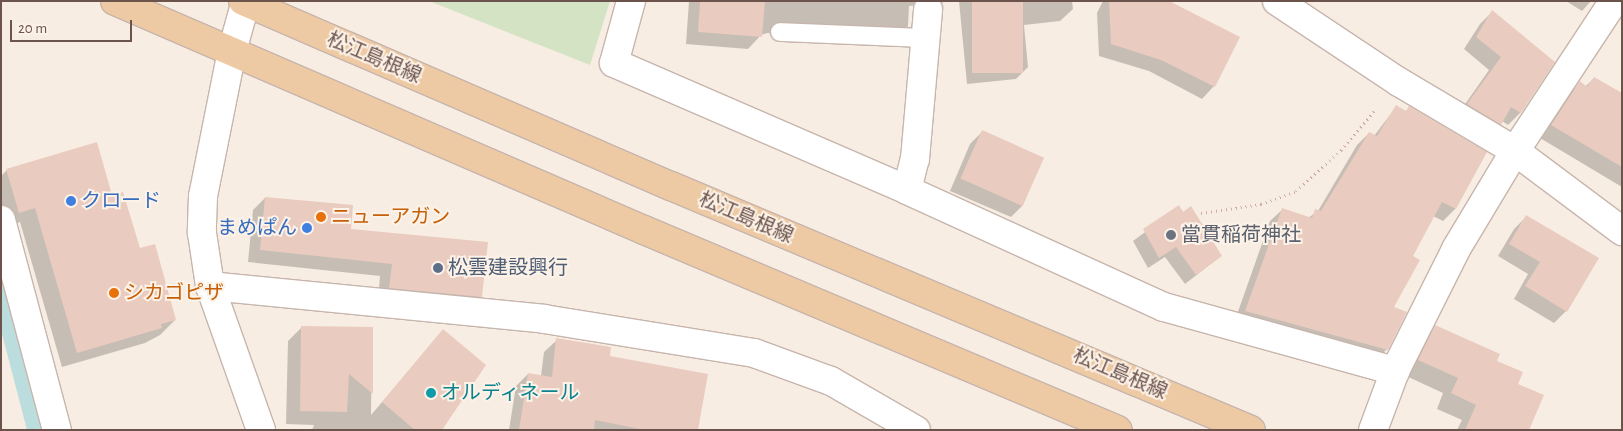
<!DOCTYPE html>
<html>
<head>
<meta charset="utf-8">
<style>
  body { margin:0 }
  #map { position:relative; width:1623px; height:431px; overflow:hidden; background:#f8ede3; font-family:"Alegreya Sans","Noto Sans JP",sans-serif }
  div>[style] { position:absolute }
  .green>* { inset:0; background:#d4e3c4 }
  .water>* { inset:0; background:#bbddde }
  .shadow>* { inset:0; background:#0003 }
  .building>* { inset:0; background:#eacbbf; transform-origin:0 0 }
  .path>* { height:3px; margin-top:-1.5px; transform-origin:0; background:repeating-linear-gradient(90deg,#ceaea2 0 1px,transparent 0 5px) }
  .roads { filter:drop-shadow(1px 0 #c7b5ac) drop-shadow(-1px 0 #c7b5ac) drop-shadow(0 1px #c7b5ac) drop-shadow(0 -1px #c7b5ac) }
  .lane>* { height:18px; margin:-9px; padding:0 9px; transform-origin:9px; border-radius:9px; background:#fff }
  .street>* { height:28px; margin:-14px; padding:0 14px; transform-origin:14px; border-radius:14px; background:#fff }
  .primary>* { height:28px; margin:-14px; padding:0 14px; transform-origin:14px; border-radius:14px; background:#eecaa4 }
  .dots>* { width:14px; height:14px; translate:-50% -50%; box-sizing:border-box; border:2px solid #fcf2e8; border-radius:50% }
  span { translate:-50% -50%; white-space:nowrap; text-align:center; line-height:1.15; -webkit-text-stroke:4px #fcf2e8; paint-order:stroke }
  .street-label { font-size:20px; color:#6c544d }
  .shop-label { font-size:20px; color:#366cbe }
  .left { translate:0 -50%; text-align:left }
  .right { translate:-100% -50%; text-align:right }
  .food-label { font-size:20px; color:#c56008 }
  .worship-label { font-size:20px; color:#5b616d }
  .service-label { font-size:20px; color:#4e5e75 }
  .culture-label { font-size:20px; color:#0d838f }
  .frame { position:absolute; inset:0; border:2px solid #6c544d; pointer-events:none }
  .scale { position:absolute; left:10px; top:20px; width:122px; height:22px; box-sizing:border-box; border:2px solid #6c544d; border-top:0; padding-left:6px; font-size:15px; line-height:18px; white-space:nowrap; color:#6c544d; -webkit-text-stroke:4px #fcf2e8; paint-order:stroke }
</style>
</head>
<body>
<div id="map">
  <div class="green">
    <div style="clip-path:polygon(429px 1px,610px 1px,590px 65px)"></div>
  </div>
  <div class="water">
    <div style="clip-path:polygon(1px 243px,52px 430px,27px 430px,1px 330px)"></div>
  </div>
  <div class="shadow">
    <div style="clip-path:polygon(689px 1px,955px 1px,909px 6px,908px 26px,896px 38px,767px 33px,761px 35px,748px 49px,686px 44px)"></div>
    <div style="clip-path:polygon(959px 1px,1072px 1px,1073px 9px,1060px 21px,1024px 25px,1028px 67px,1016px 79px,967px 84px)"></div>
    <div style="clip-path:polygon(1103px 1px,1171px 1px,1214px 86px,1202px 99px,1149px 71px,1099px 56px,1097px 13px)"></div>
    <div style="clip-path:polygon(1566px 1px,1591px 1px,1582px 11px)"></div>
    <div style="clip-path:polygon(1492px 12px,1554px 62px,1520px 113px,1508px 125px,1502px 121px,1488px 136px,1456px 117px,1489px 70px,1464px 49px,1480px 24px)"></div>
    <div style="clip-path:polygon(1594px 78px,1622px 95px,1622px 187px,1540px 138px,1568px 95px,1580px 83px,1585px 87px)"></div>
    <div style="clip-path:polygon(1396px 107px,1405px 112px,1409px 108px,1485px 153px,1455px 209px,1443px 221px,1433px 216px,1411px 257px,1392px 307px,1387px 349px,1375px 361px,1234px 323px,1270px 221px,1283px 209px,1308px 218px,1318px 211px,1357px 145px,1369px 133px,1374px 136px)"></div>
    <div style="clip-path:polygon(982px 132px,1042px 158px,1023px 205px,1011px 217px,950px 191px,970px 144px)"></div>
    <div style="clip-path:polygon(7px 170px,112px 196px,175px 320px,160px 335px,145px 343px,62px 367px,20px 222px,4px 227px,1px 217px,1px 176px)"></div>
    <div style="clip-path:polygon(265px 198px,350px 230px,481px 297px,469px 309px,378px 300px,380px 276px,248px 262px,253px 210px)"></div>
    <div style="clip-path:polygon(1179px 207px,1221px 256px,1185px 284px,1165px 257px,1148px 268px,1133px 241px)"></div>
    <div style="clip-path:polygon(1526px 217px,1566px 311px,1554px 323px,1514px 299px,1528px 274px,1498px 256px,1514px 229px)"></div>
    <div style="clip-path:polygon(302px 327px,372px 328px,371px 415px,443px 331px,440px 430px,312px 430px,314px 425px,286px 424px,288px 341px)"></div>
    <div style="clip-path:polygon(1436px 327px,1495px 361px,1516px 385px,1528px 430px,1457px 430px,1462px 420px,1437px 409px,1443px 393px,1404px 375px,1421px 342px)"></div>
    <div style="clip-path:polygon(557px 340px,697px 430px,509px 430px,516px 386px,528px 374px,541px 376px,544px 352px)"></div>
  </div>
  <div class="building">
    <div style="clip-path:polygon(700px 1px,765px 1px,762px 37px,698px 32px)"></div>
    <div style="left:972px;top:1px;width:51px;height:72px"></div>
    <div style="clip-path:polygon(1109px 1px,1169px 1px,1240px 37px,1215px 87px,1161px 60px,1111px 44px)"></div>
    <div style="clip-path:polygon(1492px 10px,1555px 62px,1521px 113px,1511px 107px,1501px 125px,1467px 104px,1501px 57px,1476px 37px)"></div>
    <div style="clip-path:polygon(1594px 77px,1622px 93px,1622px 167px,1551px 125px,1580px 81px,1587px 87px)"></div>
    <div style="clip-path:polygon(1396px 105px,1406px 111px,1409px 106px,1487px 152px,1456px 209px,1442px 202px,1413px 256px,1420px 260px,1394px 307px,1407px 312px,1388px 350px,1245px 311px,1282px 208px,1312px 218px,1315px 209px,1321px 211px,1369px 132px,1377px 136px)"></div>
    <div style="left:982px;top:130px;width:68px;height:53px;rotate:24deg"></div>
    <div style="clip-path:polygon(97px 142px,112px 195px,123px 192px,140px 248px,155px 244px,176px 320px,161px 324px,162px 328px,77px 353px,35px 208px,19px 213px,6px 169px)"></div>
    <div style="clip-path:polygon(265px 197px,353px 205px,351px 229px,488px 242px,482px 297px,389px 288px,392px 264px,260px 250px)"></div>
    <div style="clip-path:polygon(1179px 205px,1183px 212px,1191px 206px,1222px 256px,1196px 275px,1176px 247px,1159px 258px,1143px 229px)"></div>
    <div style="clip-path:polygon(1526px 215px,1599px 258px,1567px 312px,1525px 286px,1540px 262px,1509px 244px)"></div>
    <div style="clip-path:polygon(1435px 325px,1500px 354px,1497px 361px,1523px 372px,1518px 384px,1544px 395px,1529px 430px,1465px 430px,1476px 405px,1451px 393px,1458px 378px,1418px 360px)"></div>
    <div style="clip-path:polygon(301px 326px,373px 327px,373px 394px,349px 374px,347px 412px,300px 411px)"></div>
    <div style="clip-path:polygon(443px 329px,486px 365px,442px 430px,415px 430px,382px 402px)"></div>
    <div style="clip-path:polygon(556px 338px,611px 347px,610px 356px,708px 374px,698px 430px,645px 430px,595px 420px,594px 430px,519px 430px,528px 373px,552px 377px)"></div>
  </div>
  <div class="path">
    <div style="left:1201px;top:213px;width:61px;rotate:-8.5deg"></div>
    <div style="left:1261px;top:204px;width:37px;rotate:-20deg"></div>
    <div style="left:1296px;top:191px;width:61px;rotate:-42.3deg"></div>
    <div style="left:1341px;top:150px;width:54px;rotate:-49.5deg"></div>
  </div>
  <div class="roads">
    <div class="lane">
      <div style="left:780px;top:32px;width:146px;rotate:2.4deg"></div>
    </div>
    <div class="street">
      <div style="left:246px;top:1px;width:52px;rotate:105.6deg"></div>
      <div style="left:232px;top:51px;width:148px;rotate:101.3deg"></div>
      <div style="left:203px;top:196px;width:37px;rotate:92deg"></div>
      <div style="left:202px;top:233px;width:54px;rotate:81.4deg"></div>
      <div style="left:210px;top:286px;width:153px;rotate:70.5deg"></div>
      <div style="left:631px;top:1px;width:64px;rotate:105.3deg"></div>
      <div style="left:614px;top:63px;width:319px;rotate:23.4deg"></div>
      <div style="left:907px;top:190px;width:282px;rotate:24.5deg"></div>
      <div style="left:1164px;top:307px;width:240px;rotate:15.5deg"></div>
      <div style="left:1395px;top:371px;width:63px;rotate:110.4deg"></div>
      <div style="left:1277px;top:1px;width:146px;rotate:33.6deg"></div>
      <div style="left:1399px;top:82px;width:135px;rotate:30.7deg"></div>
      <div style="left:1515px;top:151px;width:134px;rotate:36.8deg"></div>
      <div style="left:907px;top:190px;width:32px;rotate:-76deg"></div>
      <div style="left:915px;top:159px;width:150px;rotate:-85deg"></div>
      <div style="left:1px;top:220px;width:217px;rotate:75.1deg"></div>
      <div style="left:210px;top:286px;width:336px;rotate:5.6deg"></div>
      <div style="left:544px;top:319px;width:213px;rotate:9.2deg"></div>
      <div style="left:754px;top:353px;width:82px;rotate:20deg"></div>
      <div style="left:831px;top:381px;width:98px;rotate:30deg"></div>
      <div style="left:1395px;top:371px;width:136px;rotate:-63.4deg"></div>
      <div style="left:1456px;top:249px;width:114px;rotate:-59deg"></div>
      <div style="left:1515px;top:151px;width:180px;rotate:-56.6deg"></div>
    </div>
    <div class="primary">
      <div style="left:115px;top:1px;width:576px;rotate:23.41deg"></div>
      <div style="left:644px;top:230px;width:514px;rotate:22.88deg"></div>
      <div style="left:243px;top:1px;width:466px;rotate:23.4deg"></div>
      <div style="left:671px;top:186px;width:629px;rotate:22.82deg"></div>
    </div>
  </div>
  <div class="dots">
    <div style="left:71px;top:201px;background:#3f7fe0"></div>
    <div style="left:321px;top:217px;background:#e8710a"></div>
    <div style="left:307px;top:228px;background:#3f7fe0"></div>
    <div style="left:1171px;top:235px;background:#6b7280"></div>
    <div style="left:438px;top:268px;background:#5c6f8a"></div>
    <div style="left:114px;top:293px;background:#e8710a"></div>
    <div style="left:431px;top:393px;background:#0f9aa8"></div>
  </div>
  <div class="street-label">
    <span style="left:374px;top:58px;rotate:23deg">松江島根線</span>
    <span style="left:746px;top:218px;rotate:23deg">松江島根線</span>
    <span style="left:1120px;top:374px;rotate:23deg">松江島根線</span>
  </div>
  <div class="shop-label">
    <span class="left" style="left:81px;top:201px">クロード</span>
    <span class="right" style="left:297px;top:228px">まめぱん</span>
  </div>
  <div class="food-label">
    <span class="left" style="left:331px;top:217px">ニューアガン</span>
    <span class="left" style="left:124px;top:293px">シカゴピザ</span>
  </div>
  <div class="worship-label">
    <span class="left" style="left:1181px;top:235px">當貫稲荷神社</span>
  </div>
  <div class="service-label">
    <span class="left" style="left:448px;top:268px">松雲建設興行</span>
  </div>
  <div class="culture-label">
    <span class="left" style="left:441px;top:393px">オルディネール</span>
  </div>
  <div class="frame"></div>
  <div class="scale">20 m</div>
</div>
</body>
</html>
